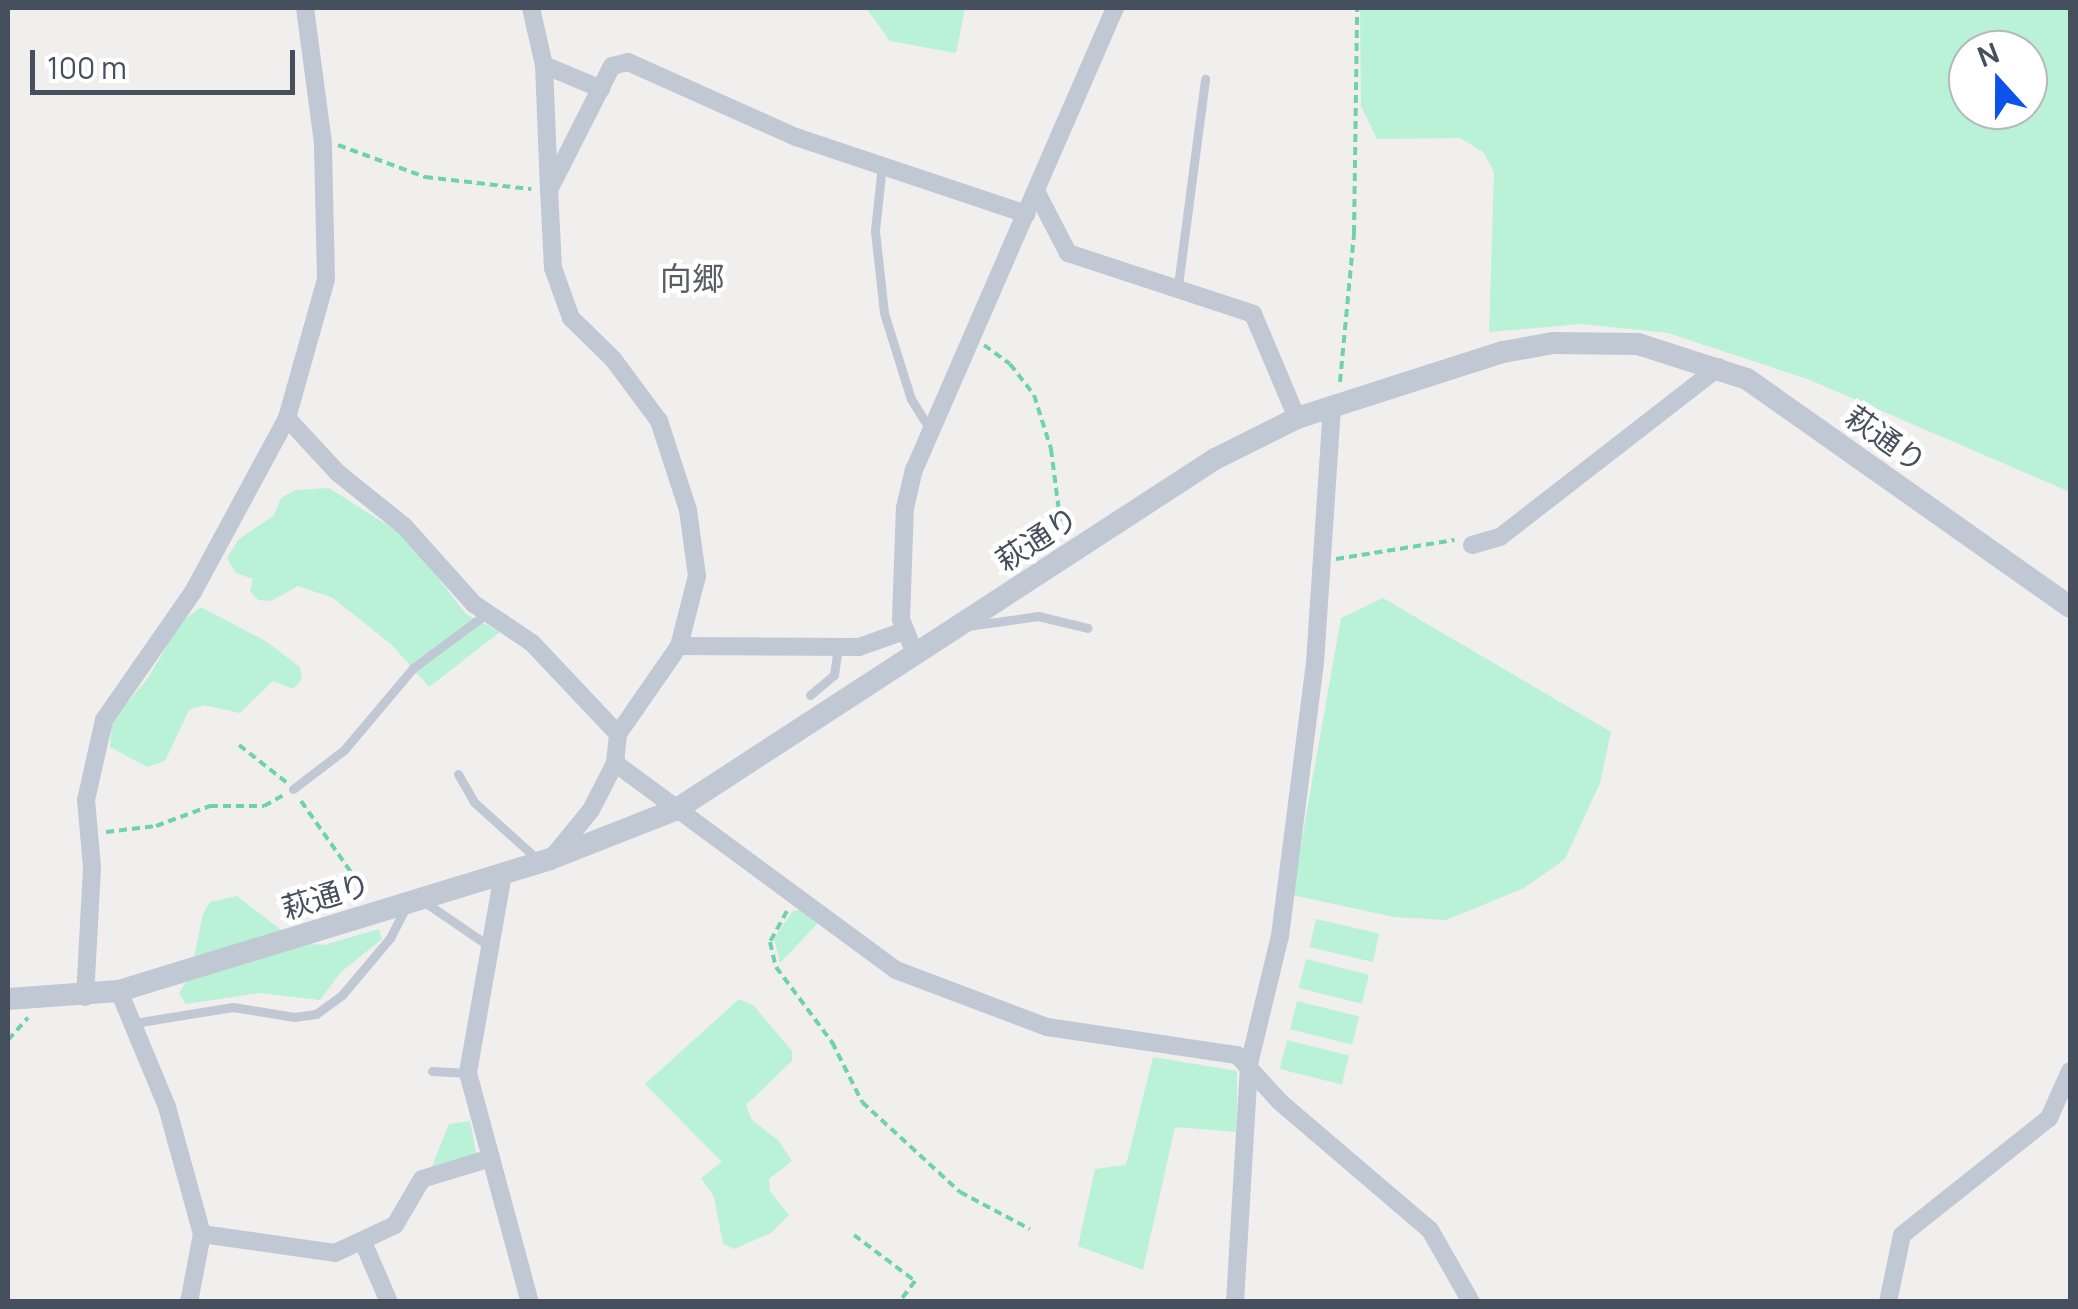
<!DOCTYPE html>
<html>
<head>
<meta charset="utf-8">
<style>
  body { margin:0 }
  #map { position:relative; width:2078px; height:1309px; overflow:hidden; background:#f1eeee; font-family:Manrope,"Noto Sans JP",sans-serif }
  div>[style] { position:absolute }
  .green>* { inset:0; background:#b9f2d6; transform-origin:0 0 }
  .path>* { height:4px; margin-top:-2px; transform-origin:0; background:repeating-linear-gradient(90deg,#6ed2ad 0 8px,transparent 0 13px) }
  .service>* { height:9px; margin:-4.5px; padding:0 4.5px; transform-origin:4.5px; border-radius:4.5px; background:#c0c8d4 }
  .minor>* { height:18px; margin:-9px; padding:0 9px; transform-origin:9px; border-radius:9px; background:#c0c8d4 }
  .tertiary>* { height:22px; margin:-11px; padding:0 11px; transform-origin:11px; border-radius:11px; background:#c0c8d4 }
  span { translate:-50% -50%; white-space:nowrap; text-align:center; line-height:1.15; -webkit-text-stroke:9px #fff; paint-order:stroke }
  .street-label { font-size:30px; color:#454f5d }
  .neighbourhood-label { font-size:32px; color:#5a5d64 }
  .frame { position:absolute; inset:0; border:10px solid #454f5d; pointer-events:none }
  .north { position:absolute; left:1948px; top:30px; width:100px; height:100px; box-sizing:border-box; background:#fff; border:2px solid #b5b9be; border-radius:50%; rotate:339deg; font-size:28px; font-weight:700; line-height:40px; text-align:center; color:#454f5d }
  .north::after { content:''; display:block; margin:auto; width:35px; height:45px; background:#0c53ed; clip-path:polygon(50% 0,100% 100%,50% 72%,0 100%) }
  .scale { position:absolute; left:30px; top:50px; width:265px; height:45px; box-sizing:border-box; border:5px solid #454f5d; border-top:0; padding-left:12px; font-size:30px; line-height:35px; white-space:nowrap; color:#454f5d; -webkit-text-stroke:8px #fff; paint-order:stroke }
</style>
</head>
<body>
<div id="map">
  <div class="green">
    <div style="clip-path:polygon(866px 8px,965px 8px,956px 53px,890px 41px)"></div>
    <div style="clip-path:polygon(evenodd,1360px 8px,2070px 8px,2070px 492px,1810px 380px,1668px 333px,1581px 324px,1489px 332px,1494px 172px,1483px 152px,1460px 138px,1377px 139px,1361px 106px,1360px 8px,2028px 50px,2028px 110px,1968px 110px,1968px 50px,2028px 50px)"></div>
    <div style="clip-path:polygon(329px 488px,406px 537px,466px 614px,500px 632px,429px 687px,392px 645px,333px 598px,298px 586px,271px 601px,258px 600px,250px 591px,253px 579px,236px 573px,227px 558px,238px 540px,274px 515px,281px 498px,295px 490px)"></div>
    <div style="clip-path:polygon(1383px 598px,1611px 732px,1600px 783px,1565px 859px,1524px 888px,1446px 920px,1394px 917px,1292px 895px,1341px 618px)"></div>
    <div style="clip-path:polygon(201px 607px,267px 642px,300px 667px,302px 679px,293px 689px,273px 681px,240px 713px,203px 705px,189px 710px,165px 761px,147px 767px,110px 747px,111px 722px,148px 678px,181px 622px)"></div>
    <div style="clip-path:polygon(237px 896px,298px 943px,324px 945px,379px 929px,382px 939px,341px 972px,320px 1000px,259px 993px,186px 1004px,179px 993px,190px 976px,203px 914px,210px 902px)"></div>
    <div style="clip-path:polygon(805px 909px,819px 922px,780px 963px,774px 938px,793px 911px)"></div>
    <div style="left:1316px;top:919px;width:65px;height:29px;rotate:13deg"></div>
    <div style="left:1306px;top:959px;width:65px;height:30px;rotate:14deg"></div>
    <div style="clip-path:polygon(739px 999px,753px 1005px,792px 1051px,792px 1061px,746px 1105px,752px 1120px,779px 1141px,792px 1161px,769px 1179px,770px 1191px,789px 1215px,771px 1233px,734px 1249px,723px 1244px,714px 1197px,701px 1178px,722px 1162px,645px 1084px)"></div>
    <div style="left:1297px;top:1001px;width:64px;height:29px;rotate:14deg"></div>
    <div style="left:1287px;top:1040px;width:64px;height:30px;rotate:14deg"></div>
    <div style="clip-path:polygon(1153px 1057px,1237px 1071px,1237px 1103px,1236px 1132px,1175px 1127px,1143px 1270px,1078px 1246px,1095px 1169px,1126px 1165px)"></div>
    <div style="clip-path:polygon(470px 1121px,477px 1157px,431px 1169px,449px 1124px)"></div>
  </div>
  <div class="path">
    <div style="left:338px;top:145px;width:93px;rotate:20.2deg"></div>
    <div style="left:425px;top:177px;width:107px;rotate:6.5deg"></div>
    <div style="left:984px;top:345px;width:32px;rotate:36deg"></div>
    <div style="left:1010px;top:364px;width:39px;rotate:52deg"></div>
    <div style="left:1034px;top:395px;width:57px;rotate:72.5deg"></div>
    <div style="left:1051px;top:449px;width:87px;rotate:82.7deg"></div>
    <div style="left:1340px;top:382px;width:150px;rotate:-84.6deg"></div>
    <div style="left:1354px;top:233px;width:225px;rotate:-89.2deg"></div>
    <div style="left:1336px;top:559px;width:120px;rotate:-9.1deg"></div>
    <div style="left:239px;top:745px;width:60px;rotate:38.2deg"></div>
    <div style="left:301px;top:801px;width:115px;rotate:54.9deg"></div>
    <div style="left:106px;top:832px;width:50px;rotate:-6.8deg"></div>
    <div style="left:156px;top:826px;width:58px;rotate:-20.3deg"></div>
    <div style="left:210px;top:806px;width:54px"></div>
    <div style="left:264px;top:806px;width:23px;rotate:-29deg"></div>
    <div style="left:787px;top:911px;width:35px;rotate:119deg"></div>
    <div style="left:770px;top:942px;width:26px;rotate:77deg"></div>
    <div style="left:776px;top:967px;width:94px;rotate:53.3deg"></div>
    <div style="left:832px;top:1042px;width:67px;rotate:63.4deg"></div>
    <div style="left:862px;top:1102px;width:133px;rotate:42.6deg"></div>
    <div style="left:960px;top:1192px;width:79px;rotate:27.9deg"></div>
    <div style="left:8px;top:1040px;width:30px;rotate:-48deg"></div>
    <div style="left:854px;top:1235px;width:76px;rotate:37deg"></div>
    <div style="left:915px;top:1281px;width:26px;rotate:127deg"></div>
  </div>
  <div class="service">
    <div style="left:882px;top:165px;width:66px;rotate:96.1deg"></div>
    <div style="left:875px;top:231px;width:82px;rotate:83.7deg"></div>
    <div style="left:884px;top:313px;width:90px;rotate:72.6deg"></div>
    <div style="left:911px;top:399px;width:36px;rotate:58deg"></div>
    <div style="left:1178px;top:285px;width:208px;rotate:-82.5deg"></div>
    <div style="left:968px;top:626px;width:71px;rotate:-8.1deg"></div>
    <div style="left:1038px;top:616px;width:51px;rotate:13.5deg"></div>
    <div style="left:810px;top:695px;width:31px;rotate:-40deg"></div>
    <div style="left:834px;top:675px;width:27px;rotate:-82deg"></div>
    <div style="left:458px;top:774px;width:32px;rotate:60deg"></div>
    <div style="left:474px;top:802px;width:85px;rotate:42.1deg"></div>
    <div style="left:293px;top:789px;width:64px;rotate:-37.4deg"></div>
    <div style="left:344px;top:750px;width:107px;rotate:-49.9deg"></div>
    <div style="left:413px;top:668px;width:91px;rotate:-36.5deg"></div>
    <div style="left:423px;top:901px;width:83px;rotate:34.3deg"></div>
    <div style="left:134px;top:1023px;width:100px;rotate:-9.2deg"></div>
    <div style="left:233px;top:1007px;width:62px;rotate:9.3deg"></div>
    <div style="left:294px;top:1017px;width:22px;rotate:-8deg"></div>
    <div style="left:316px;top:1014px;width:32px;rotate:-36deg"></div>
    <div style="left:342px;top:995px;width:75px;rotate:-49.9deg"></div>
    <div style="left:390px;top:938px;width:33px;rotate:-63deg"></div>
    <div style="left:432px;top:1071px;width:36px;rotate:3deg"></div>
  </div>
  <div class="minor">
    <div style="left:531px;top:8px;width:58px;rotate:77.2deg"></div>
    <div style="left:544px;top:65px;width:125px;rotate:87.7deg"></div>
    <div style="left:544px;top:65px;width:62px;rotate:22.8deg"></div>
    <div style="left:1037px;top:193px;width:68px;rotate:62.7deg"></div>
    <div style="left:1068px;top:253px;width:195px;rotate:18.2deg"></div>
    <div style="left:1253px;top:314px;width:113px;rotate:67.1deg"></div>
    <div style="left:287px;top:418px;width:75px;rotate:47.2deg"></div>
    <div style="left:338px;top:473px;width:85px;rotate:38.8deg"></div>
    <div style="left:404px;top:526px;width:105px;rotate:48.1deg"></div>
    <div style="left:474px;top:604px;width:70px;rotate:33.9deg"></div>
    <div style="left:532px;top:643px;width:125px;rotate:46.6deg"></div>
    <div style="left:1472px;top:545px;width:29px;rotate:-16deg"></div>
    <div style="left:1500px;top:537px;width:277px;rotate:-37.8deg"></div>
    <div style="left:679px;top:646px;width:180px;rotate:0.3deg"></div>
    <div style="left:859px;top:647px;width:48px;rotate:-19.6deg"></div>
    <div style="left:915px;top:654px;width:37px;rotate:-112deg"></div>
    <div style="left:901px;top:620px;width:112px;rotate:-88deg"></div>
    <div style="left:905px;top:508px;width:39px;rotate:-77deg"></div>
    <div style="left:914px;top:470px;width:504px;rotate:-66.49deg"></div>
    <div style="left:615px;top:763px;width:349px;rotate:36.4deg"></div>
    <div style="left:896px;top:970px;width:161px;rotate:20.7deg"></div>
    <div style="left:1047px;top:1027px;width:192px;rotate:8.4deg"></div>
    <div style="left:1237px;top:1055px;width:64px;rotate:47.5deg"></div>
    <div style="left:1280px;top:1102px;width:197px;rotate:40.5deg"></div>
    <div style="left:1430px;top:1230px;width:83px;rotate:60.3deg"></div>
    <div style="left:551px;top:859px;width:63px;rotate:-50.8deg"></div>
    <div style="left:591px;top:810px;width:53px;rotate:-62.9deg"></div>
    <div style="left:615px;top:763px;width:29px;rotate:-84deg"></div>
    <div style="left:618px;top:734px;width:107px;rotate:-55.3deg"></div>
    <div style="left:679px;top:646px;width:72px;rotate:-75.6deg"></div>
    <div style="left:697px;top:576px;width:67px;rotate:-97.8deg"></div>
    <div style="left:688px;top:510px;width:94px;rotate:-108deg"></div>
    <div style="left:659px;top:421px;width:77px;rotate:-126.6deg"></div>
    <div style="left:613px;top:359px;width:59px;rotate:-135.7deg"></div>
    <div style="left:571px;top:318px;width:53px;rotate:-109.8deg"></div>
    <div style="left:553px;top:268px;width:78px;rotate:-92.9deg"></div>
    <div style="left:549px;top:190px;width:139px;rotate:-63.1deg"></div>
    <div style="left:612px;top:66px;width:16px;rotate:-14deg"></div>
    <div style="left:628px;top:62px;width:184px;rotate:24.1deg"></div>
    <div style="left:796px;top:137px;width:243px;rotate:18.5deg"></div>
    <div style="left:503px;top:874px;width:202px;rotate:100deg"></div>
    <div style="left:468px;top:1073px;width:237px;rotate:74.9deg"></div>
    <div style="left:119px;top:991px;width:126px;rotate:67.5deg"></div>
    <div style="left:167px;top:1107px;width:132px;rotate:74.6deg"></div>
    <div style="left:202px;top:1234px;width:69px;rotate:100.8deg"></div>
    <div style="left:85px;top:997px;width:130px;rotate:-86.9deg"></div>
    <div style="left:92px;top:867px;width:67px;rotate:-95.1deg"></div>
    <div style="left:86px;top:800px;width:82px;rotate:-77.3deg"></div>
    <div style="left:104px;top:720px;width:156px;rotate:-55.2deg"></div>
    <div style="left:193px;top:592px;width:198px;rotate:-61.6deg"></div>
    <div style="left:287px;top:418px;width:144px;rotate:-74.3deg"></div>
    <div style="left:326px;top:279px;width:136px;rotate:-91.3deg"></div>
    <div style="left:323px;top:143px;width:136px;rotate:-97.6deg"></div>
    <div style="left:202px;top:1234px;width:134px;rotate:8.1deg"></div>
    <div style="left:335px;top:1253px;width:66px;rotate:-25deg"></div>
    <div style="left:395px;top:1225px;width:53px;rotate:-59.6deg"></div>
    <div style="left:422px;top:1179px;width:69px;rotate:-16.9deg"></div>
    <div style="left:363px;top:1242px;width:65px;rotate:66.6deg"></div>
    <div style="left:1235px;top:1302px;width:238px;rotate:-86.6deg"></div>
    <div style="left:1249px;top:1064px;width:132px;rotate:-76.4deg"></div>
    <div style="left:1280px;top:936px;width:275px;rotate:-82.7deg"></div>
    <div style="left:1315px;top:663px;width:258px;rotate:-86.2deg"></div>
    <div style="left:1888px;top:1302px;width:68px;rotate:-78.2deg"></div>
    <div style="left:1902px;top:1235px;width:188px;rotate:-38.5deg"></div>
    <div style="left:2049px;top:1118px;width:51px;rotate:-65.9deg"></div>
  </div>
  <div class="tertiary">
    <div style="left:8px;top:999px;width:111px;rotate:-4.1deg"></div>
    <div style="left:119px;top:991px;width:451px;rotate:-17deg"></div>
    <div style="left:550px;top:859px;width:136px;rotate:-21.5deg"></div>
    <div style="left:677px;top:809px;width:642px;rotate:-33.05deg"></div>
    <div style="left:1215px;top:459px;width:92px;rotate:-26.6deg"></div>
    <div style="left:1297px;top:418px;width:216px;rotate:-17.8deg"></div>
    <div style="left:1503px;top:352px;width:51px;rotate:-10.2deg"></div>
    <div style="left:1553px;top:343px;width:85px;rotate:0.7deg"></div>
    <div style="left:1638px;top:344px;width:114px;rotate:17.8deg"></div>
    <div style="left:1747px;top:379px;width:395px;rotate:35.2deg"></div>
  </div>
  <div class="street-label">
    <span style="left:1886px;top:439px;rotate:35deg">萩通り</span>
    <span style="left:1037px;top:539px;rotate:-33deg">萩通り</span>
    <span style="left:326px;top:896px;rotate:-17deg">萩通り</span>
  </div>
  <div class="neighbourhood-label">
    <span style="left:692px;top:278px">向郷</span>
  </div>
  <div class="frame"></div>
  <div class="north">N</div>
  <div class="scale">100 m</div>
</div>
</body>
</html>
